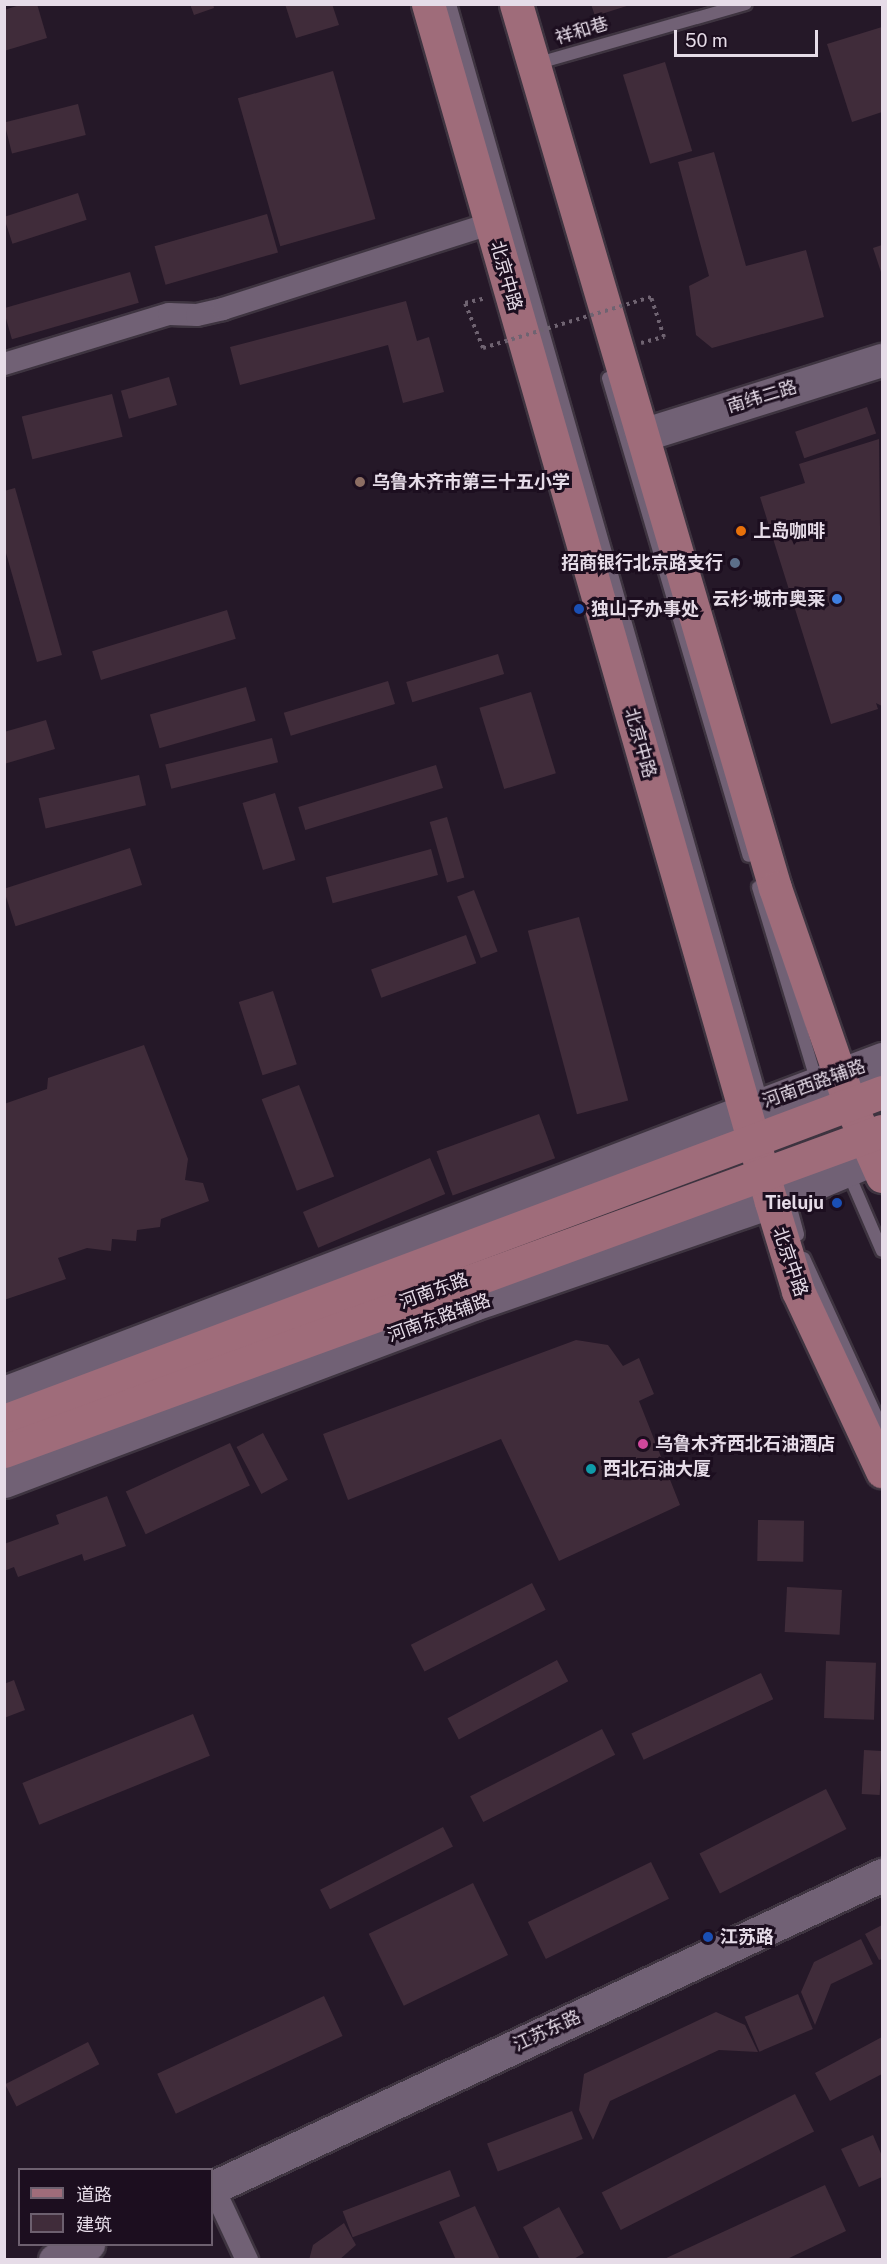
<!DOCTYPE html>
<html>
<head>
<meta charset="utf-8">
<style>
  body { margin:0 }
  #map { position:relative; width:887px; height:2264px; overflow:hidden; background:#251828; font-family:"Public Sans","Noto Sans SC",sans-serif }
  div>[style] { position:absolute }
  .building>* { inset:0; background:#402c3a; transform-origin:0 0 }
  .path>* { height:4px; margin-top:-2px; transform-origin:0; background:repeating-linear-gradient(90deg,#6f6371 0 3px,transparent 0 7.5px) }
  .roads { filter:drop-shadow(2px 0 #3e3440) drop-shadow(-2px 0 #3e3440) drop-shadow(0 2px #3e3440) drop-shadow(0 -2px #3e3440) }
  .lane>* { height:12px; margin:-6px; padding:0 6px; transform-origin:6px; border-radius:6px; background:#716175 }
  .street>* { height:22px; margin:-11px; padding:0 11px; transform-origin:11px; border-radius:11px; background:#716175 }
  .secondary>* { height:33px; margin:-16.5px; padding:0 16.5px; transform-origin:16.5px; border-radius:16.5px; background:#716175 }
  .primary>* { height:33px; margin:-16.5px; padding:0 16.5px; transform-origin:16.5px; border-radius:16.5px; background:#9f6c7a }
  .path-bridge>* { height:4px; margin-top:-2px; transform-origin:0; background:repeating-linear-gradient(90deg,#6f6371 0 3px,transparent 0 7.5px) }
  .dots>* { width:16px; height:16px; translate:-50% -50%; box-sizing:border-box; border:3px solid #1c0e1f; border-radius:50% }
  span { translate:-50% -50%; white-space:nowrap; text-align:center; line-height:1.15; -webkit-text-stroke:6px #1c0e1f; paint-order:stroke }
  .street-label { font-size:18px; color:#e6dce8 }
  .poi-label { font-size:18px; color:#e6dce8; font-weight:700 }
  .left { translate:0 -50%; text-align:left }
  .right { translate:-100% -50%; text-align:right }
  .frame { position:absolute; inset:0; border:6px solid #e6dce8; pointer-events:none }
  .legend { position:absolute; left:18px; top:2168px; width:195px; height:78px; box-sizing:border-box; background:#1c0e1f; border:2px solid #6d606f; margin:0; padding:8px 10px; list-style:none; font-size:18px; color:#e6dce8 }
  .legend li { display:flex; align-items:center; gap:12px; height:30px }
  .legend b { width:30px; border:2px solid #6d606f }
  .scale { position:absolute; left:674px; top:30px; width:144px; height:27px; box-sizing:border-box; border:3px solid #e6dce8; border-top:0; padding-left:8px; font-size:18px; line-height:21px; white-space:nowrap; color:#e6dce8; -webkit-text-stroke:4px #1c0e1f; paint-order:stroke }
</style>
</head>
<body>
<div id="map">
  <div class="building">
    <div style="clip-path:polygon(23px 4px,37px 4px,47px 38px,4px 51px,4px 10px)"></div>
    <div style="clip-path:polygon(190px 4px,213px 4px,214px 8px,194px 15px)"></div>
    <div style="clip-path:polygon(285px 4px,332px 4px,339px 25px,296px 38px)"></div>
    <div style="clip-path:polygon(591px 4px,630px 4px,630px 5px,595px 16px)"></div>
    <div style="clip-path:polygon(882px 27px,882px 112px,852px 122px,827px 44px)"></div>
    <div style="left:665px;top:62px;width:93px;height:44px;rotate:73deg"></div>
    <div style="left:333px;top:71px;width:154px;height:99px;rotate:74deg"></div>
    <div style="left:78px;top:104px;width:32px;height:76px;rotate:76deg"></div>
    <div style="clip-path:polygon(714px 152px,746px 266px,806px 250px,824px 317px,712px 348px,696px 335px,689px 286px,709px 276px,678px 162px)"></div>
    <div style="left:78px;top:193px;width:28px;height:78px;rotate:72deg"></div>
    <div style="left:267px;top:214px;width:40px;height:117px;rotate:74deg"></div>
    <div style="clip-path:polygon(882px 245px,882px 275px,873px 248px)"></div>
    <div style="left:130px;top:272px;width:32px;height:132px;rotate:74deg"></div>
    <div style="clip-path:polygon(406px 301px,417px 341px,429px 337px,444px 392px,403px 403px,388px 345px,240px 385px,230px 347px)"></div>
    <div style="left:169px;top:377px;width:29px;height:50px;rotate:74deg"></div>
    <div style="left:112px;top:394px;width:44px;height:93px;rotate:76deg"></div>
    <div style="left:867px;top:407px;width:28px;height:76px;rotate:71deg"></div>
    <div style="clip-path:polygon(879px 439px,882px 706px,876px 703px,878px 709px,831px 724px,760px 497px,805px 483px,799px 464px)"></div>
    <div style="clip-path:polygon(15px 488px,62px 655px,37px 662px,4px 546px,4px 491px)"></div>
    <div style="left:227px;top:610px;width:30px;height:141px;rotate:73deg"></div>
    <div style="left:498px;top:654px;width:21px;height:96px;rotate:73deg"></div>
    <div style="left:388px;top:681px;width:24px;height:109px;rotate:73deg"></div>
    <div style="left:246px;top:687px;width:35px;height:100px;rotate:74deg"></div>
    <div style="left:531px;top:692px;width:85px;height:54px;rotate:73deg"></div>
    <div style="clip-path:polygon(46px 720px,55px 749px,4px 764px,4px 732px)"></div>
    <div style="left:272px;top:738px;width:25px;height:110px;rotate:76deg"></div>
    <div style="left:436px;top:765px;width:24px;height:144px;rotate:73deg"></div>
    <div style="left:139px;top:775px;width:31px;height:103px;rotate:77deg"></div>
    <div style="left:275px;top:793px;width:70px;height:34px;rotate:73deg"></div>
    <div style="left:447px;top:817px;width:63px;height:18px;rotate:74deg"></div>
    <div style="left:130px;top:848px;width:39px;height:133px;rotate:72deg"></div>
    <div style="left:431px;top:849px;width:27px;height:109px;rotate:75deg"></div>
    <div style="left:474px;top:890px;width:66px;height:18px;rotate:69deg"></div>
    <div style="left:579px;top:917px;width:190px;height:53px;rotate:75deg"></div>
    <div style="left:466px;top:935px;width:30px;height:101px;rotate:70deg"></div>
    <div style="left:273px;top:991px;width:77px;height:36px;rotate:72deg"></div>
    <div style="clip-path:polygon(144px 1045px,188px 1159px,185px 1180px,203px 1183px,209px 1201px,161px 1219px,160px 1227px,137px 1230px,136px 1241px,112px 1239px,111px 1251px,87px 1248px,58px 1258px,66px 1279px,4px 1300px,4px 1104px,47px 1089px,48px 1078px)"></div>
    <div style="left:299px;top:1085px;width:98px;height:40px;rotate:69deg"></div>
    <div style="left:539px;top:1114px;width:47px;height:109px;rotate:70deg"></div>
    <div style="left:430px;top:1158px;width:39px;height:138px;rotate:67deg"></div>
    <div style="clip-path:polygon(576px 1340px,608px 1345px,623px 1366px,639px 1358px,654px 1394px,639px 1401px,680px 1505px,559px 1561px,501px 1439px,348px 1500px,323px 1434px)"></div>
    <div style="left:263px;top:1433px;width:53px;height:30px;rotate:62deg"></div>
    <div style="left:230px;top:1443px;width:47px;height:115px;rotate:65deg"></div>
    <div style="clip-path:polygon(107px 1496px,126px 1546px,84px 1561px,82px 1554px,18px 1577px,14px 1567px,4px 1571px,4px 1544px,59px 1524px,56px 1515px)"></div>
    <div style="left:758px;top:1520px;width:46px;height:41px;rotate:1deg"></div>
    <div style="left:532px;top:1583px;width:30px;height:136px;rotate:63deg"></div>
    <div style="left:787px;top:1587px;width:55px;height:45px;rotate:3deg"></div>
    <div style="left:557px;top:1660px;width:24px;height:124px;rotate:62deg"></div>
    <div style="left:826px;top:1661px;width:50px;height:57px;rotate:2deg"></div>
    <div style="left:761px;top:1673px;width:29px;height:143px;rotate:65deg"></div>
    <div style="clip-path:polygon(14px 1680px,25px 1710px,4px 1718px,4px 1684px)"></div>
    <div style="left:193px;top:1714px;width:45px;height:184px;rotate:68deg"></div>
    <div style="left:602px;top:1729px;width:29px;height:148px;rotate:63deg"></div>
    <div style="left:864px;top:1750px;width:18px;height:44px;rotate:3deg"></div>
    <div style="left:826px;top:1789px;width:45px;height:142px;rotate:63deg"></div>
    <div style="left:443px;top:1827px;width:22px;height:138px;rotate:63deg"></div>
    <div style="left:651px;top:1862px;width:41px;height:137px;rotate:64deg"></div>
    <div style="left:473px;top:1883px;width:80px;height:116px;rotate:64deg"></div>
    <div style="clip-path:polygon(882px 1925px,882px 1959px,879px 1960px,865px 1934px)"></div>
    <div style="clip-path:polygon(861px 1939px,873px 1964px,831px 1984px,815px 2025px,801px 1992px,814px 1962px)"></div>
    <div style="left:798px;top:1994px;width:38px;height:58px;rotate:67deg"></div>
    <div style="left:324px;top:1996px;width:44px;height:184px;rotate:65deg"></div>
    <div style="clip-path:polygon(716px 2012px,745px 2025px,758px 2052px,719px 2050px,610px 2101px,593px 2140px,579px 2110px,584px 2074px)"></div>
    <div style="clip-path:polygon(882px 2037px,882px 2074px,830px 2101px,815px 2073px)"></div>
    <div style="left:88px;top:2042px;width:25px;height:93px;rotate:63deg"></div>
    <div style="left:795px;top:2094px;width:42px;height:217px;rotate:63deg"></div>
    <div style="left:572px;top:2111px;width:30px;height:91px;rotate:69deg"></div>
    <div style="clip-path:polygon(873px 2135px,882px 2156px,882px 2177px,859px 2187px,841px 2149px)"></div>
    <div style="left:450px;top:2170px;width:28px;height:115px;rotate:69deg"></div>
    <div style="clip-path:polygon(825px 2185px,846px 2231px,785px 2260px,662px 2260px)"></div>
    <div style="clip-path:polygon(475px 2206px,500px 2260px,456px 2260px,439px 2222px)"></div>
    <div style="clip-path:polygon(559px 2207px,584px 2253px,572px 2260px,540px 2260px,523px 2227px)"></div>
    <div style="clip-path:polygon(344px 2223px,356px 2245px,339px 2260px,309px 2260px,313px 2245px)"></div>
  </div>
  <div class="path">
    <div style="left:641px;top:343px;width:24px;rotate:-15deg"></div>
    <div style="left:664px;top:337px;width:42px;rotate:-108deg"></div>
    <div style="left:483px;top:348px;width:48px;rotate:-111.8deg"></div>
    <div style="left:465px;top:303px;width:22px;rotate:-13deg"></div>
  </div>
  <div class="roads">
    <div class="lane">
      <div style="left:450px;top:4px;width:1141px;rotate:74.14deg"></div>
      <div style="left:535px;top:64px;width:219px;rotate:-15.9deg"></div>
      <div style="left:608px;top:378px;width:498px;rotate:73.6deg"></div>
      <div style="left:758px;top:887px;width:205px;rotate:73.2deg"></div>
      <div style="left:847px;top:1170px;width:88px;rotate:66.6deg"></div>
      <div style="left:788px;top:1197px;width:39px;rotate:75deg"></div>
      <div style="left:804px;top:1258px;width:187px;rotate:65.4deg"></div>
    </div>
    <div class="street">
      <div style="left:4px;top:364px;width:172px;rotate:-16.9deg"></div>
      <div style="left:169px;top:314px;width:28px;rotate:2deg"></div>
      <div style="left:197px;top:315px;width:27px;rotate:-13deg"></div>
      <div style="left:223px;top:309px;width:280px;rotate:-17.7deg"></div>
      <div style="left:213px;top:2187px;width:81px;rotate:65deg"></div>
    </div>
    <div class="secondary">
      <div style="left:642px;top:435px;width:251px;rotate:-17.4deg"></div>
      <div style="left:4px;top:1393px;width:939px;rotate:-20.83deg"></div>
      <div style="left:4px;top:1481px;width:502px;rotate:-20.64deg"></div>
      <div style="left:474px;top:1304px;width:314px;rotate:-19deg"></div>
      <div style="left:771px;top:1202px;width:121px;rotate:-22.9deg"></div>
      <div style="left:212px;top:2188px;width:740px;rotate:-25.04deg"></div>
      <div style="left:55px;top:2260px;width:37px;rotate:-26deg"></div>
    </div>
    <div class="primary">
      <div style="left:428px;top:4px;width:1246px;rotate:74.02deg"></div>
      <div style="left:771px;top:1202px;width:93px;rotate:73.1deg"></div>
      <div style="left:798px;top:1291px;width:199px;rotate:65deg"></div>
      <div style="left:516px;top:4px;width:921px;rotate:73.67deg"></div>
      <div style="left:775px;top:888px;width:229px;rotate:70.9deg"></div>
      <div style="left:850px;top:1104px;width:79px;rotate:66deg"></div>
      <div style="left:4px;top:1421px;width:938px;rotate:-20.54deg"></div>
      <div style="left:4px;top:1451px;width:934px;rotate:-20.03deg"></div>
    </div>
  </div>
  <div class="path-bridge">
    <div style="left:483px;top:348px;width:176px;rotate:-16.9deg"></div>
  </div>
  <div class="dots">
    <div style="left:360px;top:482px;background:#8d6e63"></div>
    <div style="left:741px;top:531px;background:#e8710a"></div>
    <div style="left:735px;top:563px;background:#5c6f8a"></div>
    <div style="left:837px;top:599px;background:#3f7fe0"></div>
    <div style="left:579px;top:609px;background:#1a4fb4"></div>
    <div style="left:837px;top:1203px;background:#1a4fb4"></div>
    <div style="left:643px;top:1444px;background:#d1479c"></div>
    <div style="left:591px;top:1469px;background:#0f9aa8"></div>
    <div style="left:708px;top:1937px;background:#1a4fb4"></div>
  </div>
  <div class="street-label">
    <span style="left:582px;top:31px;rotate:-17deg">祥和巷</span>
    <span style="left:506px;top:276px;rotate:74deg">北京中路</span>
    <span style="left:762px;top:397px;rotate:-17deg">南纬二路</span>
    <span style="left:640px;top:743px;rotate:74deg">北京中路</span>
    <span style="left:814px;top:1084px;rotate:-20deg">河南西路辅路</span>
    <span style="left:790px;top:1262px;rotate:71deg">北京中路</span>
    <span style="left:434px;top:1291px;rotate:-20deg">河南东路</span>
    <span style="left:439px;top:1318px;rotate:-20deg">河南东路辅路</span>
    <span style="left:547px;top:2031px;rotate:-25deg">江苏东路</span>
  </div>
  <div class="poi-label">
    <span class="left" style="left:372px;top:482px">乌鲁木齐市第三十五小学</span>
    <span class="left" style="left:753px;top:531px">上岛咖啡</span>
    <span class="right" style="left:723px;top:563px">招商银行北京路支行</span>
    <span class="right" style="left:825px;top:599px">云杉·城市奥莱</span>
    <span class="left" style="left:591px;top:609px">独山子办事处</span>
    <span class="right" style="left:824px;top:1203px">Tieluju</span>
    <span class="left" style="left:655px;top:1444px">乌鲁木齐西北石油酒店</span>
    <span class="left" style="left:603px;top:1469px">西北石油大厦</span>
    <span class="left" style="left:720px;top:1937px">江苏路</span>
  </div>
  <div class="frame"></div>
  <ul class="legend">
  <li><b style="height:8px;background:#9f6c7a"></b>道路</li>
  <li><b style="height:16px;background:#402c3a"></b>建筑</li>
  </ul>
  <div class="scale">50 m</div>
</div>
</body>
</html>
